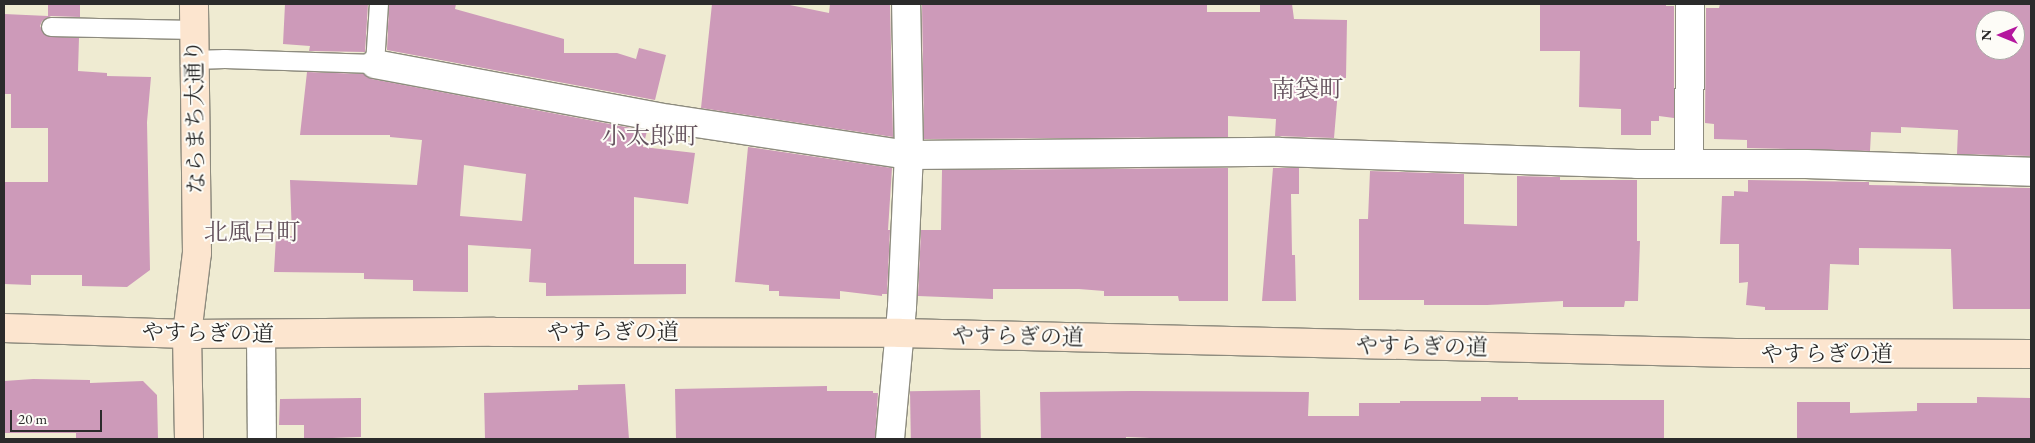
<!DOCTYPE html>
<html>
<head>
<meta charset="utf-8">
<style>
  body { margin:0 }
  #map { position:relative; width:2035px; height:443px; overflow:hidden; background:#efebd2; font-family:"EB Garamond","Noto Serif JP",serif }
  div>[style] { position:absolute }
  .building>* { inset:0; background:#cd9ab9; transform-origin:0 0 }
  .roads { filter:drop-shadow(1px 0 #8d8b7e) drop-shadow(-1px 0 #8d8b7e) drop-shadow(0 1px #8d8b7e) drop-shadow(0 -1px #8d8b7e) }
  .lane>* { height:18px; margin:-9px; padding:0 9px; transform-origin:9px; border-radius:9px; background:#fff }
  .street>* { height:28px; margin:-14px; padding:0 14px; transform-origin:14px; border-radius:14px; background:#fff }
  .secondary>* { height:28px; margin:-14px; padding:0 14px; transform-origin:14px; border-radius:14px; background:#fce5cf }
  span { translate:-50% -50%; white-space:nowrap; text-align:center; line-height:1.15; -webkit-text-stroke:4px #fdfcf7; paint-order:stroke }
  .street-label { font-size:22px; color:#2b2b2b }
  .neighbourhood-label { font-size:24px; color:#64525d }
  .frame { position:absolute; inset:0; border:5px solid #2b2b2b; pointer-events:none }
  .north { position:absolute; left:1975px; top:10px; width:50px; height:50px; box-sizing:border-box; background:#fdfcf7; border:1px solid #a9a8a5; border-radius:50%; rotate:270deg; font-size:14px; font-weight:700; line-height:20px; text-align:center; color:#2b2b2b }
  .north::after { content:''; display:block; margin:auto; width:18px; height:22px; background:#b5179e; clip-path:polygon(50% 0,100% 100%,50% 72%,0 100%) }
  .scale { position:absolute; left:10px; top:410px; width:92px; height:22px; box-sizing:border-box; border:2px solid #2b2b2b; border-top:0; padding-left:6px; font-size:15px; line-height:18px; white-space:nowrap; color:#2b2b2b; -webkit-text-stroke:4px #fdfcf7; paint-order:stroke }
</style>
</head>
<body>
<div id="map">
  <div class="building">
    <div style="clip-path:polygon(48px 4px,80px 4px,80px 17px,51px 16px,42px 21px,40px 26px,46px 36px,79px 38px,78px 71px,107px 73px,107px 76px,151px 77px,147px 122px,150px 270px,127px 287px,82px 286px,82px 275px,31px 275px,31px 285px,4px 284px,4px 182px,48px 182px,48px 128px,11px 128px,11px 94px,4px 94px,4px 14px,48px 16px)"></div>
    <div style="clip-path:polygon(285px 4px,368px 4px,365px 52px,309px 51px,310px 46px,283px 44px)"></div>
    <div style="clip-path:polygon(389px 4px,456px 4px,455px 9px,564px 39px,564px 53px,617px 53px,636px 59px,639px 48px,666px 55px,655px 100px,387px 50px)"></div>
    <div style="clip-path:polygon(712px 4px,785px 4px,829px 13px,830px 4px,890px 4px,893px 137px,701px 108px)"></div>
    <div style="clip-path:polygon(922px 4px,1207px 4px,1207px 12px,1260px 12px,1260px 4px,1292px 4px,1294px 19px,1347px 20px,1346px 78px,1339px 78px,1334px 138px,1275px 136px,1276px 119px,1228px 116px,1228px 137px,924px 139px)"></div>
    <div style="clip-path:polygon(1540px 4px,1666px 4px,1666px 6px,1674px 6px,1674px 118px,1659px 116px,1659px 121px,1651px 121px,1651px 135px,1621px 135px,1621px 109px,1579px 107px,1580px 51px,1540px 51px)"></div>
    <div style="clip-path:polygon(evenodd,1720px 4px,2031px 4px,2031px 156px,1957px 154px,1958px 130px,1901px 127px,1901px 133px,1871px 132px,1870px 151px,1747px 148px,1747px 140px,1714px 139px,1714px 124px,1705px 123px,1706px 8px,1719px 8px,1720px 4px,1985px 20px,2015px 20px,2015px 50px,1985px 50px,1985px 20px)"></div>
    <div style="clip-path:polygon(evenodd,307px 72px,364px 74px,372px 79px,647px 131px,643px 147px,695px 153px,688px 204px,634px 197px,634px 264px,686px 264px,686px 294px,546px 296px,546px 283px,529px 282px,531px 249px,468px 245px,468px 292px,413px 291px,413px 280px,364px 279px,364px 273px,274px 272px,276px 236px,292px 236px,290px 180px,417px 185px,422px 140px,390px 137px,390px 135px,300px 135px,307px 72px,464px 165px,526px 174px,522px 221px,460px 216px,464px 165px)"></div>
    <div style="clip-path:polygon(748px 147px,892px 168px,888px 230px,890px 230px,887px 294px,882px 294px,882px 296px,840px 291px,840px 299px,779px 296px,779px 291px,769px 291px,769px 285px,735px 282px)"></div>
    <div style="clip-path:polygon(1228px 168px,1228px 301px,1179px 301px,1178px 296px,1104px 296px,1104px 291px,1079px 289px,993px 289px,993px 299px,918px 296px,921px 230px,941px 230px,942px 170px)"></div>
    <div style="clip-path:polygon(1273px 168px,1299px 168px,1299px 194px,1291px 194px,1292px 255px,1295px 255px,1296px 301px,1262px 301px)"></div>
    <div style="clip-path:polygon(1370px 171px,1464px 174px,1464px 224px,1517px 226px,1517px 176px,1560px 177px,1560px 180px,1637px 180px,1637px 241px,1640px 241px,1638px 301px,1625px 301px,1624px 307px,1563px 307px,1563px 301px,1487px 305px,1424px 305px,1424px 300px,1359px 300px,1359px 219px,1368px 219px)"></div>
    <div style="clip-path:polygon(1748px 180px,1869px 182px,1869px 185px,2031px 188px,2031px 309px,1953px 309px,1951px 249px,1859px 248px,1859px 265px,1830px 264px,1828px 310px,1765px 310px,1765px 307px,1746px 305px,1748px 282px,1739px 283px,1739px 244px,1720px 244px,1722px 196px,1734px 196px,1734px 191px,1748px 192px)"></div>
    <div style="clip-path:polygon(33px 379px,90px 380px,90px 383px,143px 381px,157px 395px,158px 439px,76px 439px,76px 433px,4px 433px,4px 381px)"></div>
    <div style="clip-path:polygon(625px 384px,629px 439px,485px 439px,484px 393px,578px 390px,578px 385px)"></div>
    <div style="clip-path:polygon(827px 386px,827px 391px,873px 391px,873px 393px,878px 393px,875px 439px,676px 439px,675px 389px)"></div>
    <div style="left:980px;top:390px;width:49px;height:70px;rotate:89deg"></div>
    <div style="clip-path:polygon(1133px 391px,1309px 392px,1308px 416px,1359px 416px,1359px 403px,1400px 403px,1400px 401px,1481px 401px,1481px 397px,1518px 397px,1518px 400px,1664px 400px,1664px 439px,1174px 439px,1126px 437px,1126px 439px,1041px 439px,1040px 392px)"></div>
    <div style="clip-path:polygon(1977px 397px,2031px 398px,2031px 439px,1797px 439px,1797px 402px,1850px 402px,1850px 413px,1917px 411px,1917px 403px,1977px 403px)"></div>
    <div style="clip-path:polygon(361px 398px,361px 437px,304px 439px,304px 425px,279px 425px,280px 399px)"></div>
  </div>
  <div class="roads">
    <div class="lane">
      <div style="left:51px;top:27px;width:143px;rotate:1.2deg"></div>
      <div style="left:194px;top:60px;width:31px;rotate:-2deg"></div>
      <div style="left:225px;top:59px;width:150px;rotate:1.9deg"></div>
      <div style="left:375px;top:64px;width:60px;rotate:-86.2deg"></div>
    </div>
    <div class="street">
      <div style="left:375px;top:64px;width:300px;rotate:10.6deg"></div>
      <div style="left:670px;top:119px;width:242px;rotate:8.6deg"></div>
      <div style="left:909px;top:155px;width:370px;rotate:-0.5deg"></div>
      <div style="left:1279px;top:152px;width:358px;rotate:1.9deg"></div>
      <div style="left:1637px;top:164px;width:169px"></div>
      <div style="left:1806px;top:164px;width:225px;rotate:2deg"></div>
      <div style="left:1689px;top:164px;width:160px;rotate:-89.6deg"></div>
      <div style="left:261px;top:334px;width:105px;rotate:89.5deg"></div>
      <div style="left:890px;top:439px;width:133px;rotate:-84.8deg"></div>
      <div style="left:902px;top:307px;width:152px;rotate:-87.4deg"></div>
      <div style="left:909px;top:155px;width:151px;rotate:-91.1deg"></div>
    </div>
    <div class="secondary">
      <div style="left:4px;top:328px;width:183px;rotate:1.9deg"></div>
      <div style="left:187px;top:334px;width:307px;rotate:-0.4deg"></div>
      <div style="left:494px;top:332px;width:406px;rotate:0.1deg"></div>
      <div style="left:900px;top:333px;width:836px;rotate:1.37deg"></div>
      <div style="left:1736px;top:353px;width:295px;rotate:0.2deg"></div>
      <div style="left:189px;top:439px;width:105px;rotate:-91.1deg"></div>
      <div style="left:187px;top:334px;width:82px;rotate:-83deg"></div>
      <div style="left:197px;top:253px;width:249px;rotate:-90.7deg"></div>
    </div>
  </div>
  <div class="street-label">
    <span style="left:195px;top:117px;rotate:-91deg">ならまち大通り</span>
    <span style="left:613px;top:332px">やすらぎの道</span>
    <span style="left:208px;top:333px;rotate:1deg">やすらぎの道</span>
    <span style="left:1018px;top:336px;rotate:1deg">やすらぎの道</span>
    <span style="left:1422px;top:346px;rotate:1deg">やすらぎの道</span>
    <span style="left:1827px;top:354px">やすらぎの道</span>
  </div>
  <div class="neighbourhood-label">
    <span style="left:1307px;top:89px">南袋町</span>
    <span style="left:650px;top:136px">小太郎町</span>
    <span style="left:252px;top:232px">北風呂町</span>
  </div>
  <div class="frame"></div>
  <div class="north">N</div>
  <div class="scale">20 m</div>
</div>
</body>
</html>
